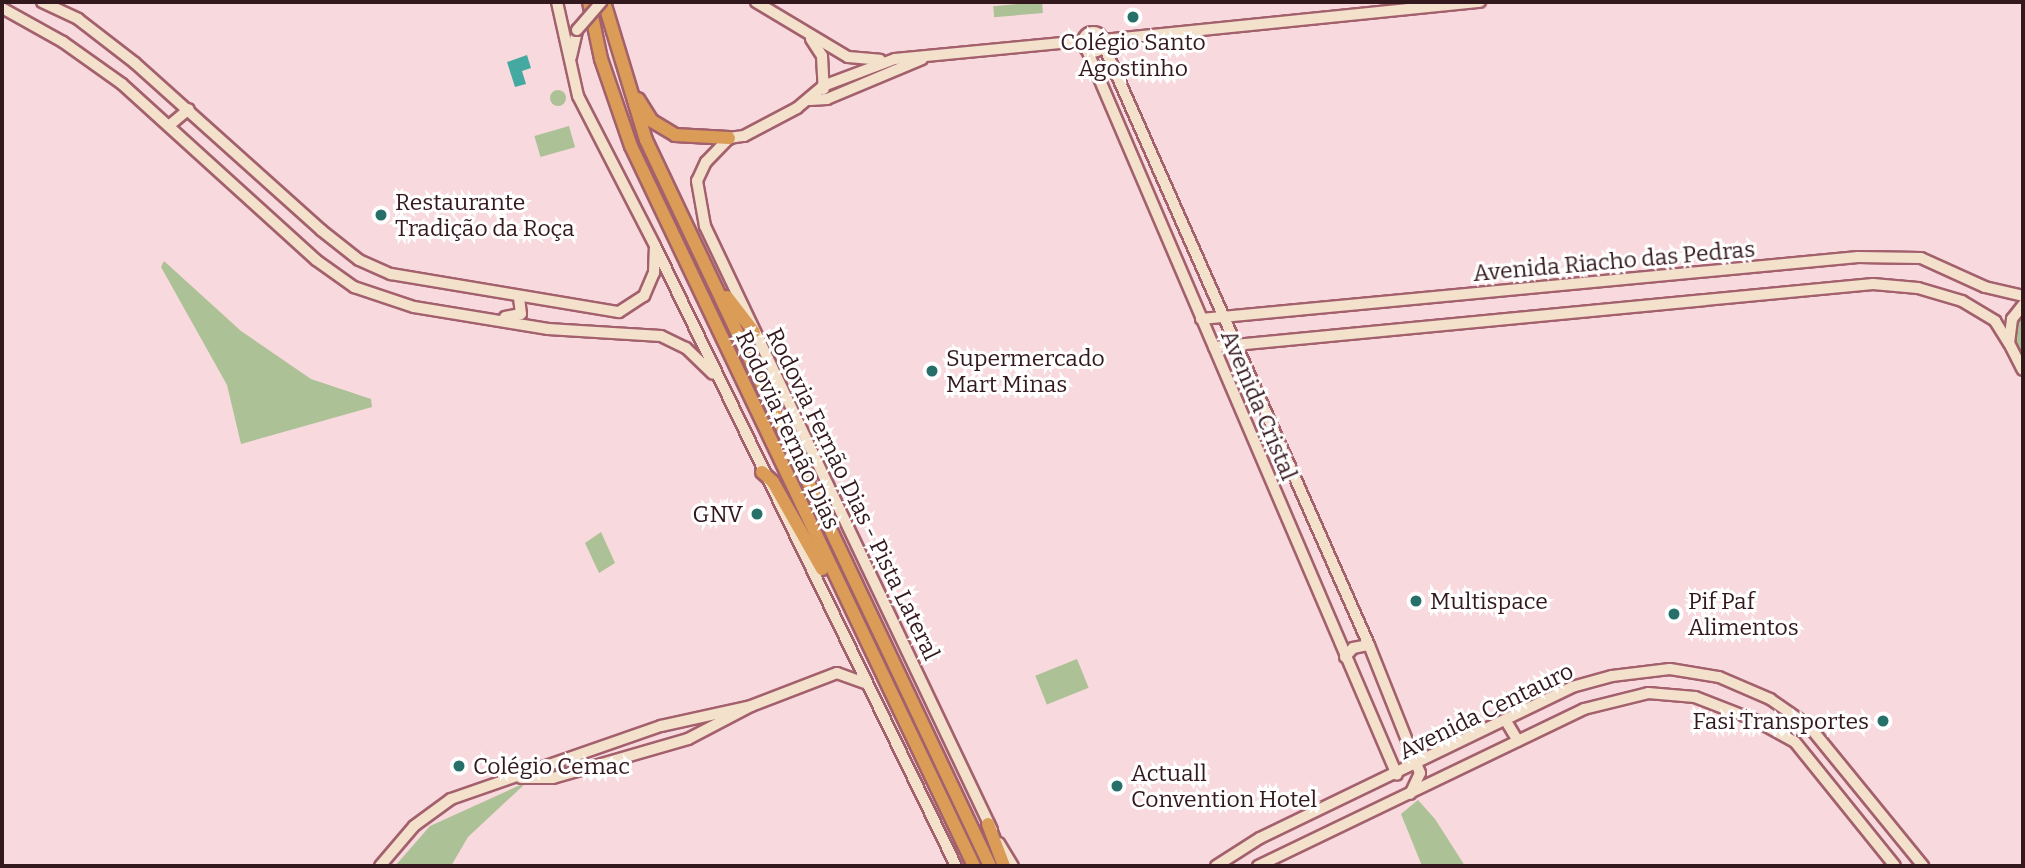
<!DOCTYPE html>
<html>
<head>
<meta charset="utf-8">
<style>
  body { margin:0 }
  #map { position:relative; width:2025px; height:868px; overflow:hidden; background:#f8d9dd; font-family:Bitter,serif }
  div>[style] { position:absolute }
  .green>* { inset:0; background:#adc196; transform-origin:0 0 }
  .round { border-radius:50% }
  .water>* { inset:0; background:#44aaa1 }
  .roads { filter:drop-shadow(2px 0 #a3606d) drop-shadow(-2px 0 #a3606d) drop-shadow(0 2px #a3606d) drop-shadow(0 -2px #a3606d) }
  .secondary>* { height:10px; margin:-5px; padding:0 5px; transform-origin:5px; border-radius:5px; background:#f4e1cc }
  .secondary>.ring { margin:-5px; padding:0; box-sizing:content-box; background:none; border:10px solid #f4e1cc; border-radius:50% }
  .highway>* { height:12px; margin:-6px; padding:0 6px; transform-origin:6px; border-radius:6px; background:#da9c56 }
  .bridges { filter:drop-shadow(2px 0 #a3606d) drop-shadow(-2px 0 #a3606d) drop-shadow(0 2px #a3606d) drop-shadow(0 -2px #a3606d) }
  .secondary-bridge>* { height:10px; margin:-5px; padding:0 5px; transform-origin:5px; border-radius:5px; background:#f4e1cc }
  .dots>* { width:19px; height:19px; translate:-50% -50%; box-sizing:border-box; border:4px solid #fff; border-radius:50% }
  span { translate:-50% -50%; white-space:nowrap; text-align:center; line-height:1.15; -webkit-text-stroke:6px #fff; paint-order:stroke }
  .poi-label { font-size:23px; color:#33181e }
  .left { translate:0 -50%; text-align:left }
  .right { translate:-100% -50%; text-align:right }
  .street-label { font-size:23px; color:#33181e }
  .frame { position:absolute; inset:0; border:4px solid #33181e; pointer-events:none }
</style>
</head>
<body>
<div id="map">
  <div class="green">
    <div style="left:1042px;top:2px;width:11px;height:49px;rotate:85deg"></div>
    <div class="round" style="left:550px;top:90px;width:16px;height:16px"></div>
    <div style="left:569px;top:126px;width:22px;height:36px;rotate:74deg"></div>
    <div style="clip-path:polygon(164px 261px,241px 331px,311px 379px,371px 399px,372px 407px,241px 444px,227px 385px,161px 267px)"></div>
    <div style="clip-path:polygon(2023px 312px,2023px 362px,2015px 351px,2013px 332px)"></div>
    <div style="clip-path:polygon(601px 532px,615px 563px,599px 573px,585px 543px)"></div>
    <div style="left:1077px;top:659px;width:31px;height:45px;rotate:68deg"></div>
    <div style="clip-path:polygon(527px 782px,468px 837px,451px 866px,395px 866px,430px 826px)"></div>
    <div style="clip-path:polygon(1418px 800px,1435px 819px,1465px 866px,1422px 866px,1401px 814px)"></div>
  </div>
  <div class="water">
    <div style="clip-path:polygon(527px 55px,531px 68px,522px 71px,526px 84px,515px 87px,507px 62px)"></div>
  </div>
  <div class="roads">
    <div class="secondary">
      <div style="left:42px;top:2px;width:40px;rotate:25deg"></div>
      <div style="left:78px;top:19px;width:72px;rotate:37.7deg"></div>
      <div style="left:135px;top:63px;width:250px;rotate:41.9deg"></div>
      <div style="left:321px;top:230px;width:48px;rotate:38.3deg"></div>
      <div style="left:359px;top:260px;width:35px;rotate:24deg"></div>
      <div style="left:391px;top:274px;width:231px;rotate:9.5deg"></div>
      <div style="left:619px;top:312px;width:30px;rotate:-33deg"></div>
      <div style="left:644px;top:296px;width:25px;rotate:-67deg"></div>
      <div style="left:654px;top:273px;width:24px;rotate:-88deg"></div>
      <div style="left:557px;top:2px;width:96px;rotate:77.4deg"></div>
      <div style="left:578px;top:96px;width:169px;rotate:62.8deg"></div>
      <div style="left:655px;top:246px;width:689px;rotate:64.1deg"></div>
      <div style="left:756px;top:2px;width:107px;rotate:30.9deg"></div>
      <div style="left:848px;top:57px;width:32px;rotate:5deg"></div>
      <div style="left:2px;top:8px;width:70px;rotate:29.1deg"></div>
      <div style="left:63px;top:42px;width:72px;rotate:35.4deg"></div>
      <div style="left:122px;top:84px;width:262px;rotate:42.2deg"></div>
      <div style="left:316px;top:260px;width:47px;rotate:35.4deg"></div>
      <div style="left:354px;top:287px;width:63px;rotate:18.4deg"></div>
      <div style="left:414px;top:307px;width:136px;rotate:9.3deg"></div>
      <div style="left:548px;top:329px;width:113px;rotate:3.5deg"></div>
      <div style="left:661px;top:336px;width:28px;rotate:26deg"></div>
      <div style="left:686px;top:348px;width:37px;rotate:44deg"></div>
      <div class="ring" style="left:1083px;top:32px;width:10px;height:10px"></div>
      <div style="left:811px;top:39px;width:20px;rotate:57deg"></div>
      <div style="left:822px;top:56px;width:33px;rotate:87deg"></div>
      <div style="left:1103px;top:40px;width:379px;rotate:-5.8deg"></div>
      <div style="left:1103px;top:44px;width:657px;rotate:66.13deg"></div>
      <div style="left:1369px;top:645px;width:138px;rotate:68.3deg"></div>
      <div style="left:1420px;top:773px;width:23px;rotate:115deg"></div>
      <div style="left:1087px;top:50px;width:788px;rotate:66.85deg"></div>
      <div style="left:571px;top:57px;width:28px;rotate:-77deg"></div>
      <div style="left:810px;top:100px;width:17px;rotate:-3deg"></div>
      <div style="left:827px;top:99px;width:103px;rotate:-22.8deg"></div>
      <div style="left:171px;top:124px;width:23px;rotate:-40deg"></div>
      <div style="left:2023px;top:305px;width:18px;rotate:128deg"></div>
      <div style="left:2012px;top:319px;width:24px;rotate:97deg"></div>
      <div style="left:2009px;top:343px;width:30px;rotate:63deg"></div>
      <div style="left:505px;top:317px;width:16px;rotate:-11deg"></div>
      <div style="left:521px;top:314px;width:17px;rotate:-97deg"></div>
      <div style="left:1201px;top:319px;width:660px;rotate:-5.39deg"></div>
      <div style="left:1858px;top:257px;width:63px;rotate:0.9deg"></div>
      <div style="left:1921px;top:258px;width:70px;rotate:24.4deg"></div>
      <div style="left:1985px;top:287px;width:39px;rotate:13deg"></div>
      <div style="left:1214px;top:347px;width:662px;rotate:-5.46deg"></div>
      <div style="left:1873px;top:284px;width:45px;rotate:5.1deg"></div>
      <div style="left:1918px;top:288px;width:46px;rotate:16.5deg"></div>
      <div style="left:1962px;top:301px;width:39px;rotate:31deg"></div>
      <div style="left:1995px;top:321px;width:26px;rotate:58deg"></div>
      <div style="left:1345px;top:657px;width:12px;rotate:-48deg"></div>
      <div style="left:1353px;top:648px;width:16px;rotate:-11deg"></div>
      <div style="left:1506px;top:721px;width:23px;rotate:59deg"></div>
      <div style="left:521px;top:778px;width:32px"></div>
      <div style="left:553px;top:778px;width:141px;rotate:-16.1deg"></div>
      <div style="left:688px;top:739px;width:71px;rotate:-27.6deg"></div>
      <div style="left:751px;top:706px;width:92px;rotate:-21deg"></div>
      <div style="left:837px;top:673px;width:29px;rotate:20deg"></div>
      <div style="left:992px;top:830px;width:669px;rotate:-115.42deg"></div>
      <div style="left:705px;top:226px;width:46px;rotate:-100.1deg"></div>
      <div style="left:697px;top:181px;width:21px;rotate:-65deg"></div>
      <div style="left:706px;top:162px;width:33px;rotate:-46deg"></div>
      <div style="left:729px;top:138px;width:15px;rotate:-8deg"></div>
      <div style="left:744px;top:136px;width:60px;rotate:-27.8deg"></div>
      <div style="left:797px;top:108px;width:34px;rotate:-40deg"></div>
      <div style="left:823px;top:86px;width:77px;rotate:-20.6deg"></div>
      <div style="left:895px;top:59px;width:189px;rotate:-5.5deg"></div>
      <div style="left:999px;top:843px;width:27px;rotate:59deg"></div>
      <div style="left:380px;top:866px;width:52px;rotate:-49.6deg"></div>
      <div style="left:414px;top:826px;width:46px;rotate:-36.1deg"></div>
      <div style="left:451px;top:799px;width:222px;rotate:-19.2deg"></div>
      <div style="left:661px;top:726px;width:92px;rotate:-12.5deg"></div>
      <div style="left:1216px;top:866px;width:52px;rotate:-32.5deg"></div>
      <div style="left:1260px;top:838px;width:347px;rotate:-25.8deg"></div>
      <div style="left:1572px;top:687px;width:41px;rotate:-15.4deg"></div>
      <div style="left:1612px;top:676px;width:58px;rotate:-6.9deg"></div>
      <div style="left:1670px;top:669px;width:50px;rotate:9.3deg"></div>
      <div style="left:1719px;top:677px;width:56px;rotate:23.3deg"></div>
      <div style="left:1770px;top:699px;width:47px;rotate:34.7deg"></div>
      <div style="left:1809px;top:726px;width:181px;rotate:50.8deg"></div>
      <div style="left:1258px;top:866px;width:362px;rotate:-25.7deg"></div>
      <div style="left:1584px;top:709px;width:66px;rotate:-14deg"></div>
      <div style="left:1648px;top:693px;width:47px;rotate:4.9deg"></div>
      <div style="left:1695px;top:697px;width:66px;rotate:21.2deg"></div>
      <div style="left:1757px;top:721px;width:43px;rotate:28.9deg"></div>
      <div style="left:1795px;top:742px;width:159px;rotate:51.1deg"></div>
    </div>
    <div class="highway">
      <div style="left:589px;top:2px;width:58px;rotate:78.1deg"></div>
      <div style="left:601px;top:59px;width:92px;rotate:71deg"></div>
      <div style="left:631px;top:146px;width:798px;rotate:64.53deg"></div>
      <div style="left:604px;top:2px;width:144px;rotate:73.1deg"></div>
      <div style="left:646px;top:140px;width:803px;rotate:64.65deg"></div>
      <div style="left:638px;top:99px;width:26px;rotate:58deg"></div>
      <div style="left:652px;top:121px;width:27px;rotate:31deg"></div>
      <div style="left:675px;top:135px;width:54px;rotate:3.2deg"></div>
      <div style="left:727px;top:297px;width:44px;rotate:52.4deg"></div>
      <div style="left:762px;top:472px;width:15px;rotate:42deg"></div>
      <div style="left:773px;top:482px;width:100px;rotate:60.6deg"></div>
      <div style="left:988px;top:824px;width:45px;rotate:69.1deg"></div>
    </div>
  </div>
  <div class="bridges">
    <div class="secondary-bridge">
      <div style="left:577px;top:30px;width:37px;rotate:-49deg"></div>
    </div>
  </div>
  <div class="dots">
    <div style="left:1133px;top:17px;background:#27706a"></div>
    <div style="left:381px;top:215px;background:#27706a"></div>
    <div style="left:932px;top:371px;background:#27706a"></div>
    <div style="left:757px;top:514px;background:#27706a"></div>
    <div style="left:1416px;top:601px;background:#27706a"></div>
    <div style="left:1674px;top:614px;background:#27706a"></div>
    <div style="left:1883px;top:721px;background:#27706a"></div>
    <div style="left:459px;top:766px;background:#27706a"></div>
    <div style="left:1117px;top:786px;background:#27706a"></div>
  </div>
  <div class="poi-label">
    <span style="left:1133px;top:55px">Colégio Santo<br>Agostinho</span>
    <span class="left" style="left:395px;top:215px">Restaurante<br>Tradição da Roça</span>
    <span class="left" style="left:946px;top:371px">Supermercado<br>Mart Minas</span>
    <span class="right" style="left:743px;top:514px">GNV</span>
    <span class="left" style="left:1430px;top:601px">Multispace</span>
    <span class="left" style="left:1688px;top:614px">Pif Paf<br>Alimentos</span>
    <span class="right" style="left:1869px;top:721px">Fasi Transportes</span>
    <span class="left" style="left:473px;top:766px">Colégio Cemac</span>
    <span class="left" style="left:1131px;top:786px">Actuall<br>Convention Hotel</span>
  </div>
  <div class="street-label">
    <span style="left:1614px;top:261px;rotate:-5deg">Avenida Riacho das Pedras</span>
    <span style="left:1259px;top:405px;rotate:67deg">Avenida Cristal</span>
    <span style="left:788px;top:430px;rotate:65deg">Rodovia Fernão Dias</span>
    <span style="left:853px;top:494px;rotate:64deg">Rodovia Fernão Dias - Pista Lateral</span>
    <span style="left:1486px;top:711px;rotate:-26deg">Avenida Centauro</span>
  </div>
  <div class="frame"></div>
</div>
</body>
</html>
